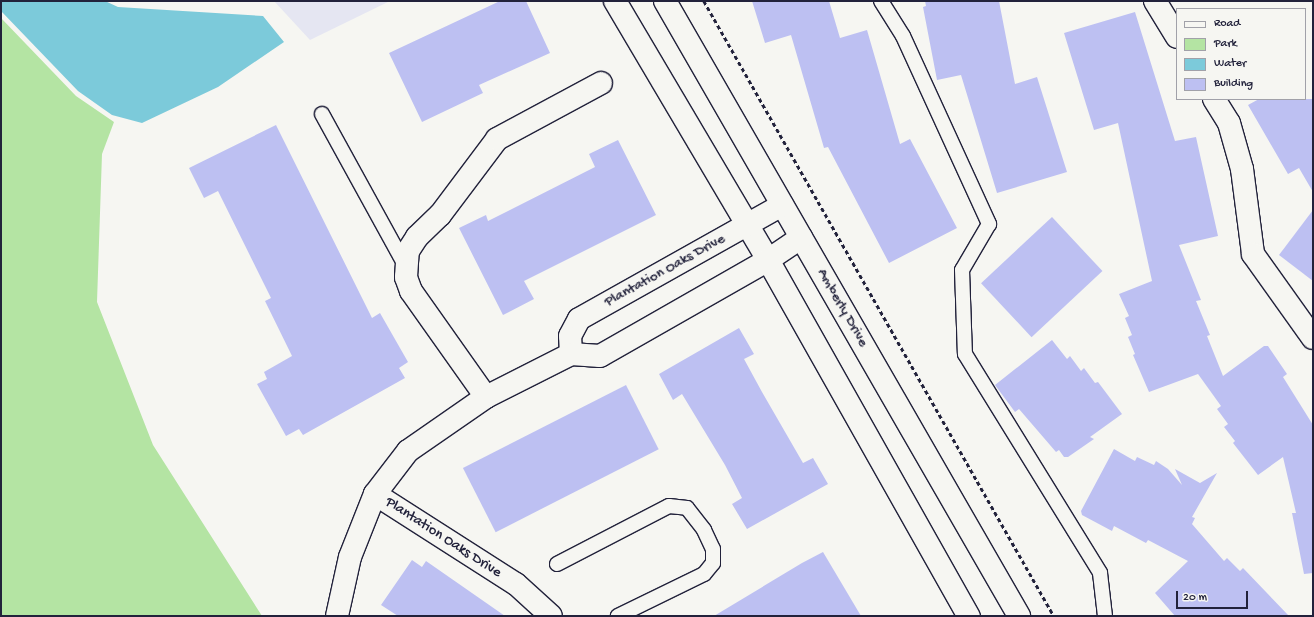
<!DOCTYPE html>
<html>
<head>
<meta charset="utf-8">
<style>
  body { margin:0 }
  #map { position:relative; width:1314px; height:617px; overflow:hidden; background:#f6f6f2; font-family:"Gochi Hand",sans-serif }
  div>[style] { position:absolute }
  .built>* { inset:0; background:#e5e6f2 }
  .green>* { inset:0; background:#b4e4a3 }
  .water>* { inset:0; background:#7ccada }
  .building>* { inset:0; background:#bdc0f2; transform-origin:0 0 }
  .path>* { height:2.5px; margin-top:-1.25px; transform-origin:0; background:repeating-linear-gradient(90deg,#22223b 0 4px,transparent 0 7px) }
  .roads { filter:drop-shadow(1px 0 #22223b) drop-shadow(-1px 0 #22223b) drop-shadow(0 1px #22223b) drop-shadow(0 -1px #22223b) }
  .lane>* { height:14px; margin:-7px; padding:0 7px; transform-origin:7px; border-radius:7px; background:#f6f6f2 }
  .street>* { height:22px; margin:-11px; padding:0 11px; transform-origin:11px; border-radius:11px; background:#f6f6f2 }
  span { translate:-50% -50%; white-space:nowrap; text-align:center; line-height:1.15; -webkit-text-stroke:3px #f6f6f2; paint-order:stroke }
  .street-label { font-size:15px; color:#22223b }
  .frame { position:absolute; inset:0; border:2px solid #22223b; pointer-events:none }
  .legend { position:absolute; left:1176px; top:8px; width:130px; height:92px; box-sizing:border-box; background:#f6f6f2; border:1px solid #a1a1a9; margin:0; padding:5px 7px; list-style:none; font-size:12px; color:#22223b }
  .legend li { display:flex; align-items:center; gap:8px; height:20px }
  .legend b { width:20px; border:1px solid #a1a1a9 }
  .scale { position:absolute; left:1176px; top:591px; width:72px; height:18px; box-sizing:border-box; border:2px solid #22223b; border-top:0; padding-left:5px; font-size:12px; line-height:14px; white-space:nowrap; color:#22223b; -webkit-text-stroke:3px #f6f6f2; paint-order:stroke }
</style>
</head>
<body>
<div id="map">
  <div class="built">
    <div style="clip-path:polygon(274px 1px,390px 1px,310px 40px)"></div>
  </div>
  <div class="green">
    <div style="clip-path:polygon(1px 18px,76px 96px,114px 122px,102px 154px,97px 302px,153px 445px,262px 616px,1px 616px)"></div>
  </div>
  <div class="water">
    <div style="clip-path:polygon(1px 1px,105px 1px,118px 7px,263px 16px,284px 42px,218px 87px,142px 123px,112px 115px,78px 91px,1px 11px)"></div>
  </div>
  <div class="building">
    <div style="clip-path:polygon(500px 1px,526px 1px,550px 53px,479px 85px,483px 93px,422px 122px,389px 53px)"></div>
    <div style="clip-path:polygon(752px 1px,829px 1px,840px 38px,867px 30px,900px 144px,910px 139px,957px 228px,889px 263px,828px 147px,824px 148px,791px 35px,765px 43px)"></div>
    <div style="clip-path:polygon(925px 1px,999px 1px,1015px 84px,1037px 77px,1067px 172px,997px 193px,961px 75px,937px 80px,923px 7px,926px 6px)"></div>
    <div style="clip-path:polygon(1135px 12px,1175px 141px,1196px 137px,1218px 236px,1179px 245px,1201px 300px,1196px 301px,1210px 335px,1207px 336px,1223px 376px,1264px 346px,1268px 346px,1287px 374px,1283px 377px,1313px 425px,1313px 573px,1304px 574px,1292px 513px,1296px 513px,1283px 457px,1258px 475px,1233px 443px,1235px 441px,1224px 427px,1228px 424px,1217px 409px,1221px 406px,1198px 374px,1149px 392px,1133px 355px,1135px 354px,1128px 337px,1132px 335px,1125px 318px,1129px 316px,1119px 294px,1152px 281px,1118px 123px,1094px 130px,1064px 33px)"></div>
    <div style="clip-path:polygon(1259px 99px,1313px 99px,1313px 192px,1299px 168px,1288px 174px,1248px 105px)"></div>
    <div style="clip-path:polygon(276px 125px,372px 318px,380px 313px,408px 362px,399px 368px,405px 378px,303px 435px,299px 429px,286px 436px,257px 384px,267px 379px,264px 372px,292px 356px,265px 301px,271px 298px,218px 191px,204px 198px,189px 168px)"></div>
    <div style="clip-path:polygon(618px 140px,656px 215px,524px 281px,534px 299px,503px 315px,459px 228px,486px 215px,488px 221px,595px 167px,589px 154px)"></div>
    <div style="clip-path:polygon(1313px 210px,1313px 281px,1279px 255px)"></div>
    <div style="left:1052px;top:217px;width:74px;height:97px;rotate:47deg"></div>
    <div style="clip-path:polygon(739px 328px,754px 354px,744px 359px,762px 392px,803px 463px,813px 458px,828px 484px,747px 529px,732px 504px,742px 498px,725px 465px,682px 394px,673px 400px,659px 374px)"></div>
    <div style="clip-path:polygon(1052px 340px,1067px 359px,1070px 356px,1081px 371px,1084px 368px,1095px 383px,1098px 382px,1122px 414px,1090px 437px,1094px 439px,1068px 457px,1064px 457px,1059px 450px,1056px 452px,1019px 409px,1015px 412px,995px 385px)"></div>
    <div style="left:626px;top:385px;width:72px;height:183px;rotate:63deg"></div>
    <div style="clip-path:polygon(1114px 449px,1135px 461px,1137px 457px,1154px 465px,1156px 461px,1168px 469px,1182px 485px,1175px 469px,1200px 483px,1217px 473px,1192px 517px,1195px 518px,1192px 524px,1224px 561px,1227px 558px,1240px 571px,1243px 568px,1289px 616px,1175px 616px,1155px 593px,1188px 561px,1148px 540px,1146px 543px,1114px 526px,1112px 531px,1082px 515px,1081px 511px)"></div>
    <div style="clip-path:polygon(823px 552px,861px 616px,714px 616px,802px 563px)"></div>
    <div style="clip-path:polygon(412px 560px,422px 567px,426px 561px,505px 616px,398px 616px,381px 605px)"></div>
  </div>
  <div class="path">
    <div style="left:704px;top:1px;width:708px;rotate:60.36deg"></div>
  </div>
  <div class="roads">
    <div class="lane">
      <div style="left:881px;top:1px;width:41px;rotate:57.8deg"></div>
      <div style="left:903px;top:36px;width:207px;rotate:65.4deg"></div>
      <div style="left:989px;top:224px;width:53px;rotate:120.4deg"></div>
      <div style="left:962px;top:270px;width:84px;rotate:88deg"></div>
      <div style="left:965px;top:354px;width:257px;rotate:58.3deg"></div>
      <div style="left:1100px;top:573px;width:43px;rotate:83.4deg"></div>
      <div style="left:322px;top:114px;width:172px;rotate:61.2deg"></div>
      <div style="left:557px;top:564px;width:126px;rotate:-27.4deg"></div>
      <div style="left:669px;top:506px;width:18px;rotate:6deg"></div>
      <div style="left:687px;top:508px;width:28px;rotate:52deg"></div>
      <div style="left:704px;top:530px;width:21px;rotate:65deg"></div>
      <div style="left:713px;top:549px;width:14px;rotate:90deg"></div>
      <div style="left:713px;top:563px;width:14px;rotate:129deg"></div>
      <div style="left:704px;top:574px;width:96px;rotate:154deg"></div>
    </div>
    <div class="street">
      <div style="left:615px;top:1px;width:301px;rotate:59.4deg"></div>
      <div style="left:768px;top:260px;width:409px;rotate:60.6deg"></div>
      <div style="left:665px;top:1px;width:710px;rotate:60.07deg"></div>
      <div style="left:1155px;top:1px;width:42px;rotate:58.6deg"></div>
      <div style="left:1214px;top:99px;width:28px;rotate:58deg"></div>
      <div style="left:1229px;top:123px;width:48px;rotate:74.2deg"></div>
      <div style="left:1242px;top:169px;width:86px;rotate:82.6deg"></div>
      <div style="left:1253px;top:254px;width:103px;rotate:54.5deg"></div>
      <div style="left:571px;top:354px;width:18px;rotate:-93deg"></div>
      <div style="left:570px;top:336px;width:19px;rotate:-62deg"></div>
      <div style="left:579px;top:319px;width:233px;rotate:-29.3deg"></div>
      <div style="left:486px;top:397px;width:130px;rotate:-125.3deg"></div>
      <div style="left:411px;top:291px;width:15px;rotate:-110deg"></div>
      <div style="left:406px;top:277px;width:26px;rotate:-86deg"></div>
      <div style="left:408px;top:251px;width:17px;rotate:-57deg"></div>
      <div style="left:417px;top:237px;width:32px;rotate:-44deg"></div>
      <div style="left:440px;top:215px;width:95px;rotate:-53.1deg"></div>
      <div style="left:497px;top:139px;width:118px;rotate:-28.3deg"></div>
      <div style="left:375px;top:494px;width:167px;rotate:32.6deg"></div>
      <div style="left:516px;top:584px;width:47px;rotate:42.4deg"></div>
      <div style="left:337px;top:616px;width:60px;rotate:-77.6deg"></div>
      <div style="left:350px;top:557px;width:68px;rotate:-68.4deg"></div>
      <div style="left:375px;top:494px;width:54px;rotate:-52.5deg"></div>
      <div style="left:408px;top:451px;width:95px;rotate:-34.7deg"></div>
      <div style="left:486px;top:397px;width:95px;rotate:-26.8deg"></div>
      <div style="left:571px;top:354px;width:29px;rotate:4deg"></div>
      <div style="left:600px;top:356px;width:193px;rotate:-29.7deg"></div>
      <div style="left:768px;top:260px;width:40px;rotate:-34deg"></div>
    </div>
  </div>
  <div class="street-label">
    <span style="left:665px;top:271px;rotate:-29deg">Plantation Oaks Drive</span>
    <span style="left:842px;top:308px;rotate:60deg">Amberly Drive</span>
    <span style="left:443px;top:538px;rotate:33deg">Plantation Oaks Drive</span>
  </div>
  <div class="frame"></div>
  <ul class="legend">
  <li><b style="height:5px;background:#f6f6f2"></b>Road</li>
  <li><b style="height:11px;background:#b4e4a3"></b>Park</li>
  <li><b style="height:11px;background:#7ccada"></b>Water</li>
  <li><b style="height:11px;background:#bdc0f2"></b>Building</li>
  </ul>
  <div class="scale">20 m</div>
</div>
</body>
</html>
